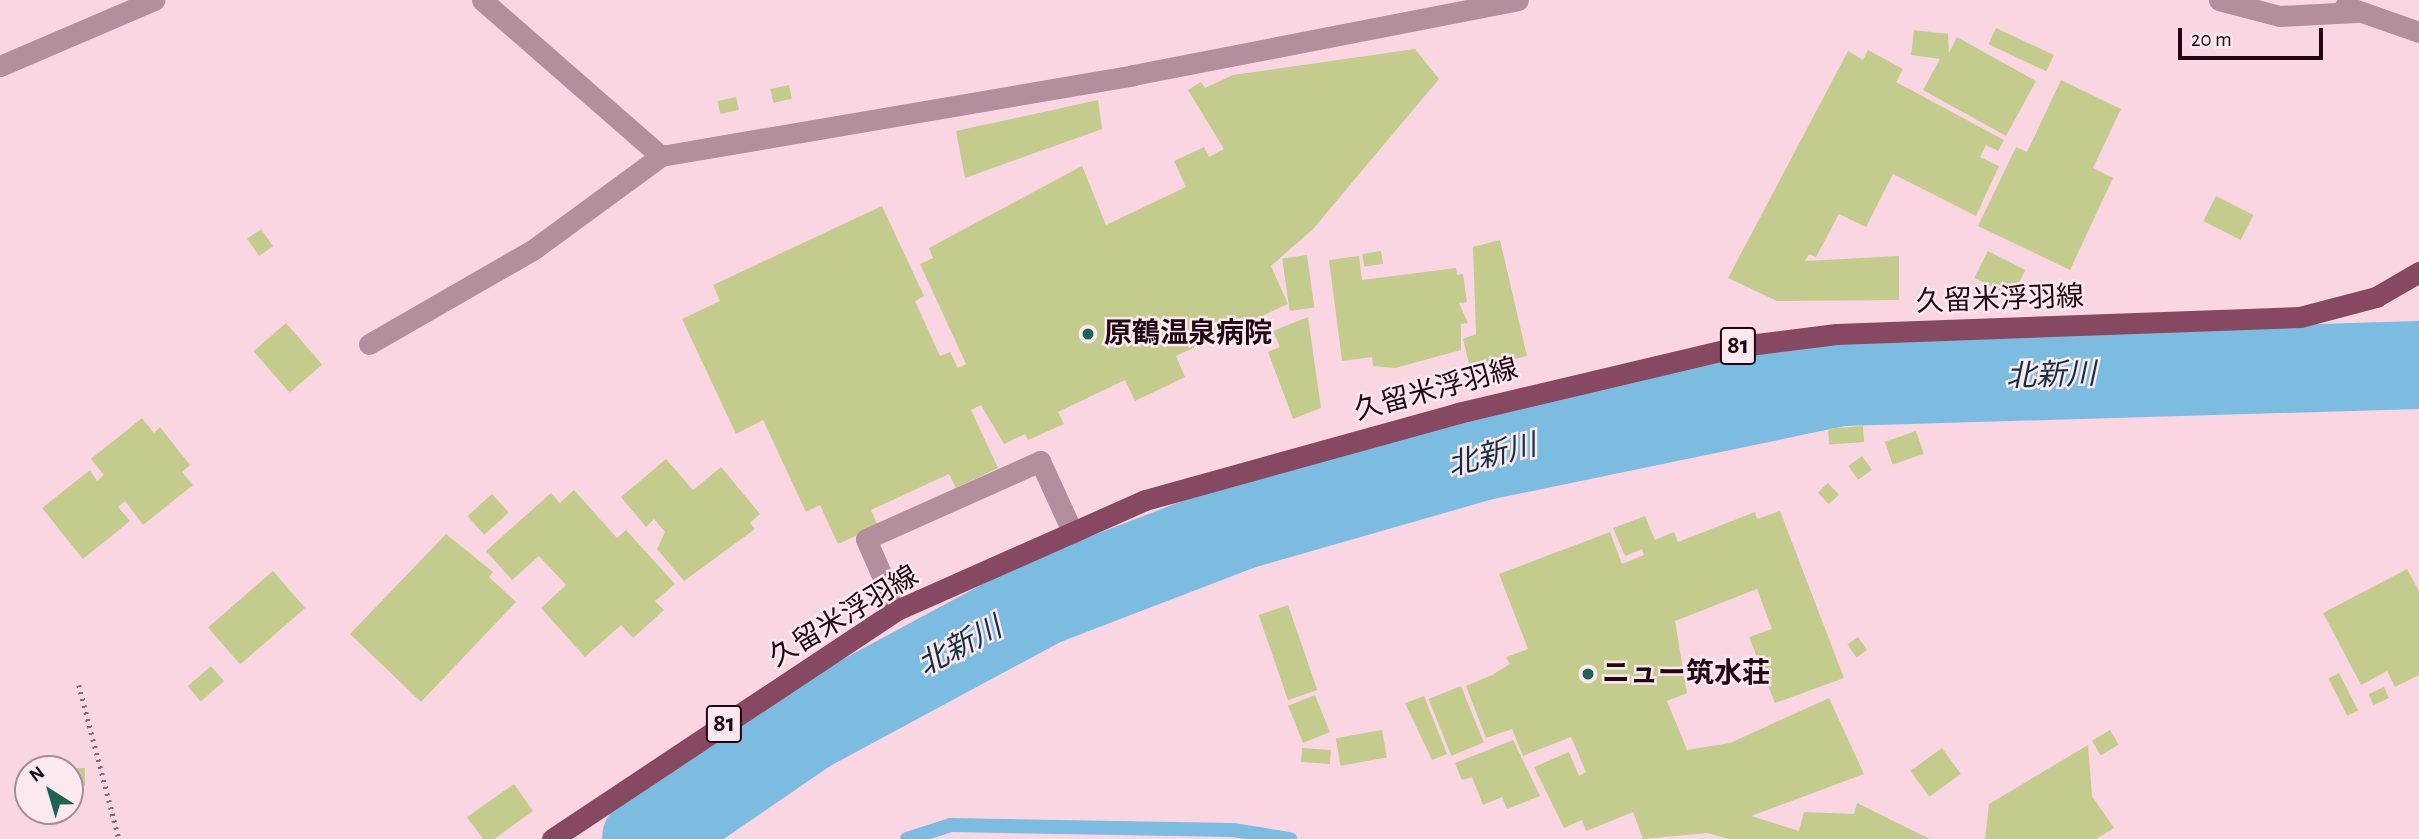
<!DOCTYPE html>
<html>
<head>
<meta charset="utf-8">
<style>
  body { margin:0 }
  #map { position:relative; width:2419px; height:839px; overflow:hidden; background:#fad6e3; font-family:"Alegreya Sans","Noto Sans JP",sans-serif }
  div>[style] { position:absolute }
  .stream>* { height:14px; margin:-7px; padding:0 7px; transform-origin:7px; border-radius:7px; background:#7dbce1 }
  .river>* { height:88px; margin:-44px; padding:0 44px; transform-origin:44px; border-radius:44px; background:#7dbce1 }
  .building>* { inset:0; background:#c3cc8d; transform-origin:0 0 }
  .path>* { height:4.5px; margin-top:-2.25px; transform-origin:0; background:repeating-linear-gradient(90deg,#896976 0 2px,transparent 0 7px) }
  .minor>* { height:21px; margin:-10.5px; padding:0 10.5px; transform-origin:10.5px; border-radius:10.5px; background:#b38e9c }
  .major>* { height:21px; margin:-10.5px; padding:0 10.5px; transform-origin:10.5px; border-radius:10.5px; background:#874862 }
  .dots>* { width:19px; height:19px; translate:-50% -50%; box-sizing:border-box; border:4px solid #fbe9ef; border-radius:50% }
  span { translate:-50% -50%; white-space:nowrap; text-align:center; line-height:1.15; -webkit-text-stroke:5px #fbe9ef; paint-order:stroke }
  .shield-label span { padding:2px 5px; background:#fbe9ef; border:2px solid; border-radius:5px; -webkit-text-stroke-width:0 }
  .shield-label { font-size:26px; color:#220613; font-weight:700 }
  .street-label { font-size:28px; color:#220613 }
  .poi-label { font-size:28px; color:#220613; font-weight:700 }
  .left { translate:0 -50%; text-align:left }
  .water-label { font-size:30px; color:#133141; font-style:italic }
  .north { position:absolute; left:14px; top:755px; width:70px; height:70px; box-sizing:border-box; background:#fbe9ef; border:2px solid #a48e97; border-radius:50%; rotate:323deg; font-size:19px; font-weight:700; line-height:28px; text-align:center; color:#220613 }
  .north::after { content:''; display:block; margin:auto; width:24px; height:32px; background:#1f6353; clip-path:polygon(50% 0,100% 100%,50% 72%,0 100%) }
  .scale { position:absolute; left:2178px; top:28px; width:145px; height:32px; box-sizing:border-box; border:4px solid #220613; border-top:0; padding-left:9px; font-size:21px; line-height:24px; white-space:nowrap; color:#220613; -webkit-text-stroke:5px #fbe9ef; paint-order:stroke }
</style>
</head>
<body>
<div id="map">
  <div class="stream">
    <div style="left:907px;top:839px;width:46px;rotate:-17.7deg"></div>
    <div style="left:951px;top:825px;width:282px;rotate:1deg"></div>
    <div style="left:1233px;top:830px;width:58px;rotate:9deg"></div>
  </div>
  <div class="river">
    <div style="left:646px;top:839px;width:194px;rotate:-34.5deg"></div>
    <div style="left:806px;top:729px;width:268px;rotate:-28.3deg"></div>
    <div style="left:1042px;top:602px;width:215px;rotate:-21deg"></div>
    <div style="left:1243px;top:525px;width:251px;rotate:-16deg"></div>
    <div style="left:1484px;top:456px;width:366px;rotate:-11.7deg"></div>
    <div style="left:1842px;top:382px;width:577px;rotate:-1.69deg"></div>
  </div>
  <div class="building">
    <div style="left:1996px;top:28px;width:64px;height:18px;rotate:25deg"></div>
    <div style="clip-path:polygon(1914px 30px,1948px 34px,1949px 53px,1957px 37px,2036px 81px,2006px 136px,1923px 90px,1940px 59px,1911px 55px)"></div>
    <div style="clip-path:polygon(1415px 49px,1439px 79px,1313px 229px,1271px 266px,1288px 304px,1176px 356px,1185px 377px,1135px 401px,1125px 380px,1058px 412px,1064px 424px,1028px 440px,1025px 434px,1004px 444px,981px 405px,971px 410px,998px 468px,956px 488px,949px 474px,871px 510px,878px 526px,838px 544px,820px 505px,806px 512px,763px 420px,736px 434px,682px 319px,720px 301px,713px 285px,882px 206px,924px 296px,915px 301px,940px 356px,950px 352px,958px 368px,966px 364px,920px 264px,933px 258px,929px 248px,1082px 166px,1106px 225px,1186px 187px,1174px 161px,1204px 147px,1209px 157px,1224px 149px,1188px 90px,1201px 82px,1205px 88px,1233px 75px)"></div>
    <div style="clip-path:polygon(1868px 50px,1903px 69px,1896px 82px,2004px 140px,1998px 151px,1986px 145px,1980px 157px,1999px 166px,1976px 216px,1893px 174px,1866px 227px,1839px 214px,1816px 257px,1809px 254px,1805px 261px,1899px 256px,1899px 300px,1777px 301px,1728px 278px,1848px 51px,1863px 60px)"></div>
    <div style="clip-path:polygon(2061px 80px,2121px 109px,2093px 168px,2113px 178px,2070px 270px,1978px 226px,2016px 147px,2027px 152px)"></div>
    <div style="left:789px;top:85px;width:14px;height:19px;rotate:78deg"></div>
    <div style="left:736px;top:97px;width:13px;height:19px;rotate:77deg"></div>
    <div style="clip-path:polygon(1098px 100px,1102px 129px,965px 178px,956px 131px)"></div>
    <div style="left:2216px;top:196px;width:42px;height:28px;rotate:27deg"></div>
    <div style="left:261px;top:229px;width:21px;height:17px;rotate:55deg"></div>
    <div style="clip-path:polygon(1500px 240px,1527px 356px,1470px 368px,1463px 339px,1476px 334px,1473px 247px)"></div>
    <div style="left:1381px;top:251px;width:13px;height:19px;rotate:81deg"></div>
    <div style="left:1988px;top:251px;width:42px;height:30px;rotate:27deg"></div>
    <div style="left:1307px;top:255px;width:53px;height:25px;rotate:82deg"></div>
    <div style="clip-path:polygon(1359px 256px,1362px 280px,1456px 268px,1457px 275px,1463px 274px,1467px 302px,1459px 303px,1468px 323px,1461px 324px,1461px 350px,1395px 368px,1373px 366px,1372px 357px,1342px 361px,1329px 260px)"></div>
    <div style="clip-path:polygon(1308px 317px,1321px 408px,1293px 419px,1268px 352px,1280px 347px,1273px 331px)"></div>
    <div style="left:286px;top:323px;width:55px;height:43px;rotate:49deg"></div>
    <div style="clip-path:polygon(142px 418px,154px 433px,160px 427px,190px 465px,182px 472px,193px 485px,143px 525px,125px 501px,118px 507px,130px 521px,83px 559px,42px 508px,90px 470px,97px 481px,104px 475px,91px 459px)"></div>
    <div style="left:1863px;top:426px;width:16px;height:35px;rotate:86deg"></div>
    <div style="left:1916px;top:431px;width:24px;height:33px;rotate:71deg"></div>
    <div style="left:1862px;top:456px;width:17px;height:17px;rotate:54deg"></div>
    <div style="clip-path:polygon(666px 459px,693px 490px,721px 467px,760px 514px,750px 523px,755px 529px,684px 581px,657px 549px,665px 532px,654px 519px,646px 527px,621px 497px)"></div>
    <div style="left:1828px;top:483px;width:16px;height:14px;rotate:47deg"></div>
    <div style="clip-path:polygon(574px 490px,617px 538px,626px 530px,675px 584px,655px 601px,664px 610px,633px 638px,621px 625px,585px 657px,541px 608px,566px 585px,539px 556px,512px 580px,486px 551px,551px 493px,560px 503px)"></div>
    <div style="left:492px;top:494px;width:25px;height:33px;rotate:48deg"></div>
    <div style="clip-path:polygon(1780px 511px,1844px 678px,1775px 703px,1749px 637px,1772px 629px,1757px 589px,1675px 621px,1687px 693px,1667px 701px,1687px 750px,1730px 743px,1829px 698px,1864px 774px,1751px 816px,1799px 831px,1804px 812px,1854px 814px,1857px 803px,1930px 839px,1729px 839px,1707px 833px,1643px 839px,1633px 812px,1586px 831px,1582px 820px,1564px 828px,1534px 767px,1569px 752px,1579px 776px,1586px 772px,1571px 737px,1523px 756px,1512px 729px,1486px 738px,1466px 686px,1492px 675px,1510px 664px,1506px 657px,1528px 649px,1499px 574px,1610px 532px,1622px 564px,1644px 555px,1642px 549px,1625px 556px,1613px 528px,1645px 516px,1655px 540px,1674px 532px,1678px 542px,1755px 512px,1757px 519px)"></div>
    <div style="clip-path:polygon(446px 534px,493px 572px,489px 577px,516px 602px,421px 702px,350px 634px)"></div>
    <div style="clip-path:polygon(2407px 569px,2419px 591px,2419px 675px,2395px 687px,2387px 671px,2361px 685px,2323px 613px)"></div>
    <div style="left:273px;top:571px;width:49px;height:86px;rotate:49deg"></div>
    <div style="left:1288px;top:605px;width:90px;height:31px;rotate:71deg"></div>
    <div style="left:1858px;top:637px;width:16px;height:13px;rotate:55deg"></div>
    <div style="left:211px;top:666px;width:20px;height:31px;rotate:49deg"></div>
    <div style="left:2339px;top:673px;width:42px;height:12px;rotate:63deg"></div>
    <div style="left:1461px;top:686px;width:61px;height:35px;rotate:68deg"></div>
    <div style="left:2384px;top:687px;width:12px;height:17px;rotate:66deg"></div>
    <div style="left:1315px;top:695px;width:40px;height:29px;rotate:68deg"></div>
    <div style="clip-path:polygon(1424px 696px,1447px 754px,1432px 760px,1405px 703px)"></div>
    <div style="left:1382px;top:730px;width:28px;height:47px;rotate:80deg"></div>
    <div style="left:2110px;top:730px;width:17px;height:21px;rotate:59deg"></div>
    <div style="clip-path:polygon(1513px 740px,1540px 796px,1507px 809px,1502px 797px,1483px 805px,1472px 777px,1462px 780px,1455px 763px)"></div>
    <div style="clip-path:polygon(2088px 745px,2092px 796px,2114px 828px,2096px 839px,1985px 839px,1989px 804px)"></div>
    <div style="left:1302px;top:748px;width:29px;height:14px;rotate:4deg"></div>
    <div style="left:1942px;top:748px;width:32px;height:39px;rotate:54deg"></div>
    <div style="left:85px;top:768px;width:18px;height:12px;rotate:90deg"></div>
    <div style="clip-path:polygon(514px 784px,533px 811px,494px 839px,483px 839px,467px 817px)"></div>
  </div>
  <div class="path">
    <div style="left:79px;top:685px;width:159px;rotate:75.4deg"></div>
  </div>
  <div class="minor">
    <div style="left:482px;top:0;width:237px;rotate:41.1deg"></div>
    <div style="left:2219px;top:0;width:62px;rotate:14.9deg"></div>
    <div style="left:2279px;top:16px;width:77px;rotate:-3deg"></div>
    <div style="left:2345px;top:6px;width:78px;rotate:19.4deg"></div>
    <div style="left:0;top:66px;width:168px;rotate:-23.2deg"></div>
    <div style="left:369px;top:344px;width:190px;rotate:-29.9deg"></div>
    <div style="left:534px;top:249px;width:157px;rotate:-36.2deg"></div>
    <div style="left:661px;top:156px;width:479px;rotate:-9.7deg"></div>
    <div style="left:1133px;top:75px;width:392px;rotate:-11deg"></div>
    <div style="left:897px;top:610px;width:77px;rotate:-113.6deg"></div>
    <div style="left:866px;top:539px;width:191px;rotate:-24.1deg"></div>
    <div style="left:1040px;top:461px;width:79px;rotate:65.4deg"></div>
  </div>
  <div class="major">
    <div style="left:552px;top:839px;width:414px;rotate:-33.6deg"></div>
    <div style="left:897px;top:610px;width:271px;rotate:-23.9deg"></div>
    <div style="left:1145px;top:500px;width:325px;rotate:-15.5deg"></div>
    <div style="left:1458px;top:413px;width:291px;rotate:-13.3deg"></div>
    <div style="left:1741px;top:346px;width:96px;rotate:-7.2deg"></div>
    <div style="left:1836px;top:334px;width:464px;rotate:-2.1deg"></div>
    <div style="left:2300px;top:317px;width:79px;rotate:-14.7deg"></div>
    <div style="left:2376px;top:297px;width:50px;rotate:-30.2deg"></div>
  </div>
  <div class="dots">
    <div style="left:1088px;top:334px;background:#1f6353"></div>
    <div style="left:1588px;top:674px;background:#1f6353"></div>
  </div>
  <div class="shield-label">
    <span style="left:1738px;top:346px">81</span>
    <span style="left:724px;top:724px">81</span>
  </div>
  <div class="street-label">
    <span style="left:2000px;top:300px;rotate:-2deg">久留米浮羽線</span>
    <span style="left:1436px;top:390px;rotate:-15deg">久留米浮羽線</span>
    <span style="left:844px;top:617px;rotate:-31deg">久留米浮羽線</span>
  </div>
  <div class="poi-label">
    <span class="left" style="left:1104px;top:334px">原鶴温泉病院</span>
    <span class="left" style="left:1602px;top:674px">ニュー筑水荘</span>
  </div>
  <div class="water-label">
    <span style="left:2051px;top:376px;rotate:-2deg">北新川</span>
    <span style="left:1492px;top:456px;rotate:-14deg">北新川</span>
    <span style="left:960px;top:647px;rotate:-28deg">北新川</span>
  </div>
  <div class="north">N</div>
  <div class="scale">20 m</div>
</div>
</body>
</html>
